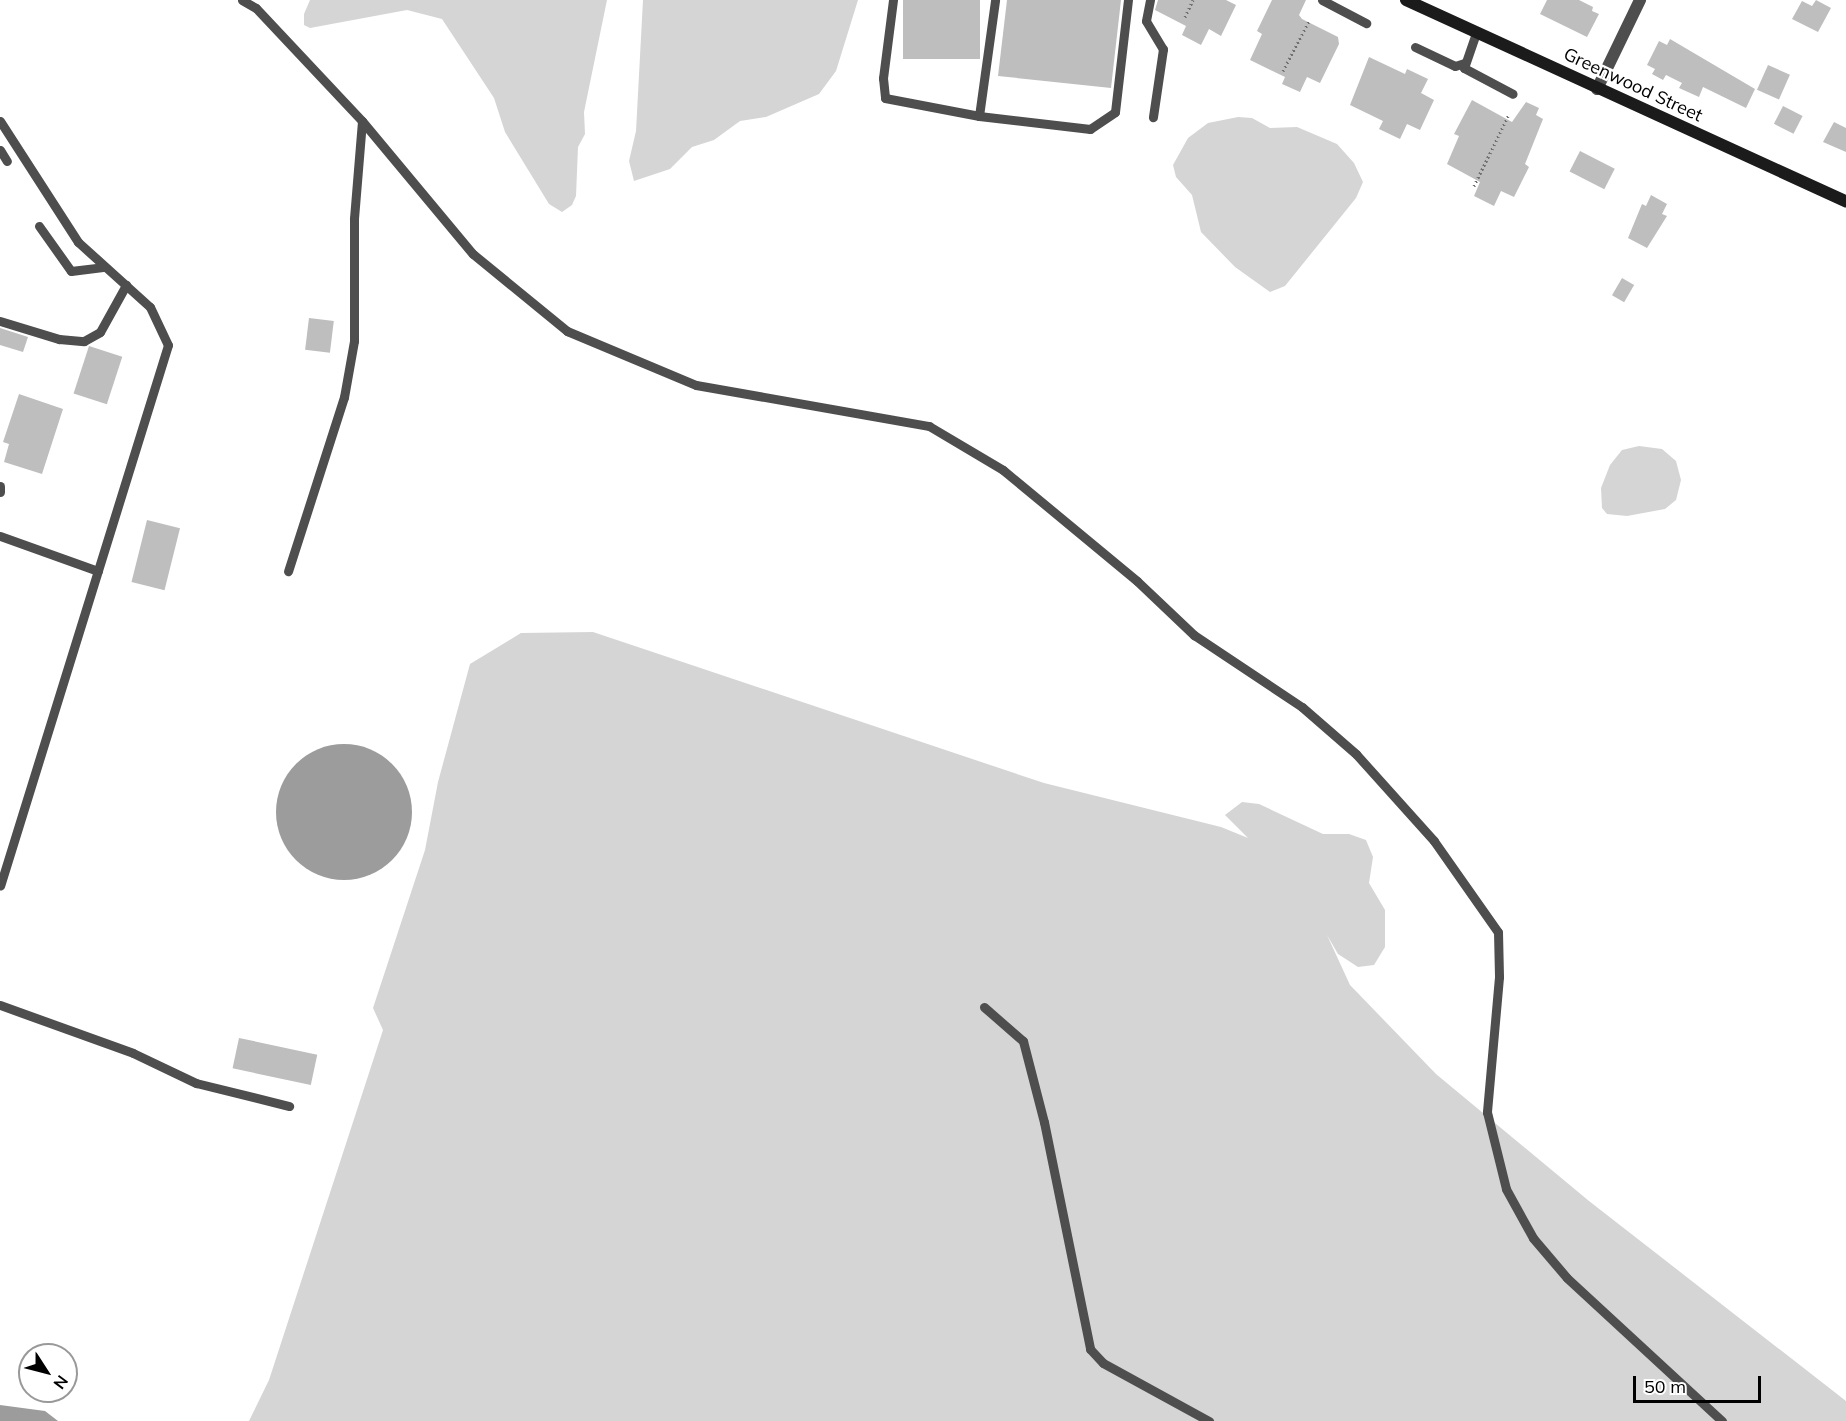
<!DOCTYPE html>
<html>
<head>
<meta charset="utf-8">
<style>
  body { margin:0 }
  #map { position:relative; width:1846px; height:1421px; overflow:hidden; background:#fff; font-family:Mulish,sans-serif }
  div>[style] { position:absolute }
  .green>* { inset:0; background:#d5d5d5 }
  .water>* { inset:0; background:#9c9c9c }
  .round { border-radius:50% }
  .building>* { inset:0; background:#bebebe; transform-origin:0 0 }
  .path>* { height:3px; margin-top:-1.5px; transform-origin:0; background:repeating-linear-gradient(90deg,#707070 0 1.5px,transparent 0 4.5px) }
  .service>* { height:9px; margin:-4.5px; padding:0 4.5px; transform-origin:4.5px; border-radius:4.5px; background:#4e4e4e }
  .minor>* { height:12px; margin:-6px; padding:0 6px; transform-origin:6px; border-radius:6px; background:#4e4e4e }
  .secondary>* { height:12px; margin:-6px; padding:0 6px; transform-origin:6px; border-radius:6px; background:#1b1b1b }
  span { translate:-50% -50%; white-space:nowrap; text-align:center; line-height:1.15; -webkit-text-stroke:4.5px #fff; paint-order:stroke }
  .street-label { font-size:18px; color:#000 }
  .north { position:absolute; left:18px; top:1343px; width:60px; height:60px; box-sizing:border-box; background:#fff; border:2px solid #999; border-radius:50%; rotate:126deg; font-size:16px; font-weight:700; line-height:24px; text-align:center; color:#000 }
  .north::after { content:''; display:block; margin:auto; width:21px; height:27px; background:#000; clip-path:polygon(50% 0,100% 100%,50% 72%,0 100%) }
  .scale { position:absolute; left:1633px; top:1376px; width:128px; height:27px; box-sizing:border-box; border:3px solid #000; border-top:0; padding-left:8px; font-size:18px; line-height:21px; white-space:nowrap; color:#000; -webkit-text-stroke:4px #fff; paint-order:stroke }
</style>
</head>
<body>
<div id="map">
  <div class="green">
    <div style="clip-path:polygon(310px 0,607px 0,584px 112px,585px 134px,578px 147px,576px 196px,572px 205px,562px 212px,549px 204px,505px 132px,494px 98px,442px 19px,407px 10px,310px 28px,304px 25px,304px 14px)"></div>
    <div style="clip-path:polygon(643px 0,858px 0,836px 71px,819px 94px,766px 117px,740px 121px,714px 140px,692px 147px,670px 169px,634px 181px,629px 161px,636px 131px)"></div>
    <div style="clip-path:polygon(1238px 117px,1252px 118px,1270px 128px,1297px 127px,1337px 144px,1354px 163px,1363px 182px,1356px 198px,1285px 286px,1270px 292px,1235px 267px,1201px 232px,1192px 195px,1176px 177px,1173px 165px,1188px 138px,1208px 123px)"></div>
    <div style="clip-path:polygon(1639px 446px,1662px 449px,1676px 461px,1681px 480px,1676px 500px,1665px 509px,1627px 516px,1607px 514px,1602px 508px,1601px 488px,1610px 465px,1622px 450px)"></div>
    <div style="clip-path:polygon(593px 632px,1044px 783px,1221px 827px,1248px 838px,1225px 815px,1242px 802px,1259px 804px,1323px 834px,1349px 834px,1366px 840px,1373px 857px,1369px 883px,1385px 910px,1385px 947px,1374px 965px,1358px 967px,1338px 954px,1327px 935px,1350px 985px,1436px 1074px,1589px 1201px,1846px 1401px,1846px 1421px,249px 1421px,269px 1380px,383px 1030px,373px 1008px,425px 850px,438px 782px,470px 664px,521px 633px)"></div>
  </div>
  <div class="water">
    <div class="round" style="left:276px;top:744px;width:136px;height:136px"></div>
    <div style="clip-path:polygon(0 1405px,45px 1411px,58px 1421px,0 1421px)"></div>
  </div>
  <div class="building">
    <div style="left:903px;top:0;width:77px;height:59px"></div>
    <div style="clip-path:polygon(1007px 0,1121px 0,1111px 88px,998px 76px)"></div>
    <div style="clip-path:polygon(1158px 0,1226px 0,1236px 5px,1221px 36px,1209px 29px,1201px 45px,1182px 35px,1186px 26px,1155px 10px)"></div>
    <div style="clip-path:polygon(1272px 0,1306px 0,1299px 15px,1302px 19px,1338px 37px,1339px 44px,1320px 83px,1307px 77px,1300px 92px,1282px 84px,1285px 77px,1250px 60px,1262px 34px,1257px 31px)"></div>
    <div style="clip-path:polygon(1547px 0,1579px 0,1593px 7px,1592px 11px,1599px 14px,1587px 37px,1540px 14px)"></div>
    <div style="clip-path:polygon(1816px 0,1831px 8px,1818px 32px,1792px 19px,1802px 1px,1812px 6px)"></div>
    <div style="clip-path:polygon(1670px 39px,1755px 89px,1746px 108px,1703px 87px,1699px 97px,1679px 88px,1682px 83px,1666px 75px,1663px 80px,1652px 74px,1655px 69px,1647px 65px,1659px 41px,1667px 45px)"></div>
    <div style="clip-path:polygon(1369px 57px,1405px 74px,1407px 69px,1428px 79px,1421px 93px,1434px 100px,1420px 130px,1407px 124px,1400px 139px,1379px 129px,1383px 121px,1350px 105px)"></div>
    <div style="left:1768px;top:65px;width:24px;height:27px;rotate:24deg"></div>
    <div style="clip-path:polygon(1472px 100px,1512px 122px,1526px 102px,1539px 108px,1536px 115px,1543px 119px,1525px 164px,1529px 167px,1514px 197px,1501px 191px,1494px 206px,1474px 196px,1480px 182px,1447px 164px,1459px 136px,1454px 134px)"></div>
    <div style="left:1783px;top:106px;width:22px;height:20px;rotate:27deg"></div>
    <div style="clip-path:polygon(1834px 122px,1846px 128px,1846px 152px,1823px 142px)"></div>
    <div style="left:1580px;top:151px;width:39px;height:23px;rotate:27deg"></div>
    <div style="clip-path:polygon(1651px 195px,1667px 204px,1662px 214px,1667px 216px,1647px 248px,1628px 238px,1642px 204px,1646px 206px)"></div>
    <div style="left:1622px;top:278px;width:14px;height:20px;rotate:30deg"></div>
    <div style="left:309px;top:318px;width:25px;height:32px;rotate:7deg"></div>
    <div style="clip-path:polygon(0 328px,28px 337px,23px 352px,0 345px)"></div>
    <div style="left:89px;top:346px;width:35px;height:50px;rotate:18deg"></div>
    <div style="clip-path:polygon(19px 394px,63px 409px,42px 474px,4px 462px,9px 444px,3px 442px)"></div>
    <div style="left:147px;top:520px;width:34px;height:64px;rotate:14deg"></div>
    <div style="left:239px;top:1038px;width:80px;height:31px;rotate:12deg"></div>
  </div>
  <div class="path">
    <div style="left:1185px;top:17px;width:19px;rotate:-65deg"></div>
    <div style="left:1283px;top:71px;width:56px;rotate:-62.5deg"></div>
    <div style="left:1474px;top:186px;width:80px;rotate:-64.1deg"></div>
  </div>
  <div class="service">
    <div style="left:242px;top:0;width:16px;rotate:30deg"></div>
    <div style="left:256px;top:8px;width:155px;rotate:46.8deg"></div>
    <div style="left:362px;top:121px;width:98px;rotate:94.7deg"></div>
    <div style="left:354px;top:219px;width:122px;rotate:90deg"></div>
    <div style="left:354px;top:341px;width:57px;rotate:100.1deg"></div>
    <div style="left:344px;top:397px;width:183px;rotate:107.8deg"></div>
    <div style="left:893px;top:0;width:79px;rotate:97.3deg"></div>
    <div style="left:883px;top:78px;width:20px;rotate:84deg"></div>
    <div style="left:885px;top:98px;width:96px;rotate:10.8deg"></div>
    <div style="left:979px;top:116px;width:112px;rotate:6.7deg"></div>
    <div style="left:1090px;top:129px;width:30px;rotate:-34deg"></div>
    <div style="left:1115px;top:112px;width:113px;rotate:-83.4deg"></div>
    <div style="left:1150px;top:0;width:21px;rotate:101deg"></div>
    <div style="left:1146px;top:21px;width:33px;rotate:59deg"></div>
    <div style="left:1163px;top:49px;width:69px;rotate:98.4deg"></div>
    <div style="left:1322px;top:0;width:50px;rotate:27.6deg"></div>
    <div style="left:1476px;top:33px;width:37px;rotate:109deg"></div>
    <div style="left:1464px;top:68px;width:55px;rotate:28deg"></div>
    <div style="left:1415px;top:47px;width:44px;rotate:25.4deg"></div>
    <div style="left:1455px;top:66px;width:9px;rotate:-18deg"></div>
    <div style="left:979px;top:116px;width:117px;rotate:-82.1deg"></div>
    <div style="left:0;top:121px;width:144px;rotate:57.2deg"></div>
    <div style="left:78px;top:242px;width:97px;rotate:42.1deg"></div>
    <div style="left:150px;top:307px;width:42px;rotate:64.7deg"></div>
    <div style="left:168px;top:345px;width:566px;rotate:107.25deg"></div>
    <div style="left:362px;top:121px;width:173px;rotate:50.2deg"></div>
    <div style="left:473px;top:254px;width:122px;rotate:39.3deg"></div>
    <div style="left:567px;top:331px;width:140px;rotate:22.7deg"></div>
    <div style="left:696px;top:385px;width:237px;rotate:10deg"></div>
    <div style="left:929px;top:426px;width:86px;rotate:30.7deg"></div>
    <div style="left:1003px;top:470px;width:174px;rotate:39.6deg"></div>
    <div style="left:1137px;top:581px;width:79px;rotate:43.5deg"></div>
    <div style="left:1194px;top:635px;width:130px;rotate:33.7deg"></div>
    <div style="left:1302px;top:707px;width:72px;rotate:41deg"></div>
    <div style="left:1356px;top:754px;width:117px;rotate:48.1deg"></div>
    <div style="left:1434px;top:841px;width:111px;rotate:54.9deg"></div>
    <div style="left:1498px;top:932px;width:45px;rotate:88.7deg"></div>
    <div style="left:1499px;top:977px;width:136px;rotate:95.1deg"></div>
    <div style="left:1487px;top:1112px;width:79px;rotate:76.1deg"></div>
    <div style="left:1506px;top:1189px;width:56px;rotate:61.1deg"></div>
    <div style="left:1533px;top:1238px;width:52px;rotate:49.6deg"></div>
    <div style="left:1567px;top:1278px;width:211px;rotate:42.7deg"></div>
    <div style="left:0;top:150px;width:13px;rotate:58deg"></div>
    <div style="left:39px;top:226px;width:55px;rotate:54.6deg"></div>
    <div style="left:71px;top:271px;width:34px;rotate:-7deg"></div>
    <div style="left:0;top:321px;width:62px;rotate:17deg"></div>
    <div style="left:59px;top:339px;width:25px;rotate:5deg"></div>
    <div style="left:84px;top:341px;width:18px;rotate:-29deg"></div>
    <div style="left:100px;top:332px;width:54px;rotate:-61deg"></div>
    <div style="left:0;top:486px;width:6px;rotate:90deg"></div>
    <div style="left:0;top:536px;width:104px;rotate:19.7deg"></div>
    <div style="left:0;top:1005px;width:141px;rotate:19.8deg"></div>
    <div style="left:133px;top:1053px;width:70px;rotate:25.5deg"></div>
    <div style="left:196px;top:1083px;width:96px;rotate:13.9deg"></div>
    <div style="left:984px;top:1007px;width:52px;rotate:41.1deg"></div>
    <div style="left:1023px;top:1041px;width:84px;rotate:75.5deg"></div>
    <div style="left:1044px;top:1122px;width:232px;rotate:78.5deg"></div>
    <div style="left:1090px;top:1349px;width:19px;rotate:47deg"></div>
    <div style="left:1103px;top:1363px;width:121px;rotate:28.7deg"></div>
  </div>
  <div class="minor">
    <div style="left:1597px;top:89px;width:99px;rotate:-64.2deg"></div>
  </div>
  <div class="secondary">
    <div style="left:1406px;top:0;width:484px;rotate:24.6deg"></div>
  </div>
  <div class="street-label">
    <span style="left:1633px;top:85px;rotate:25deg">Greenwood Street</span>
  </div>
  <div class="north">N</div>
  <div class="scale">50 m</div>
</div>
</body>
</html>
